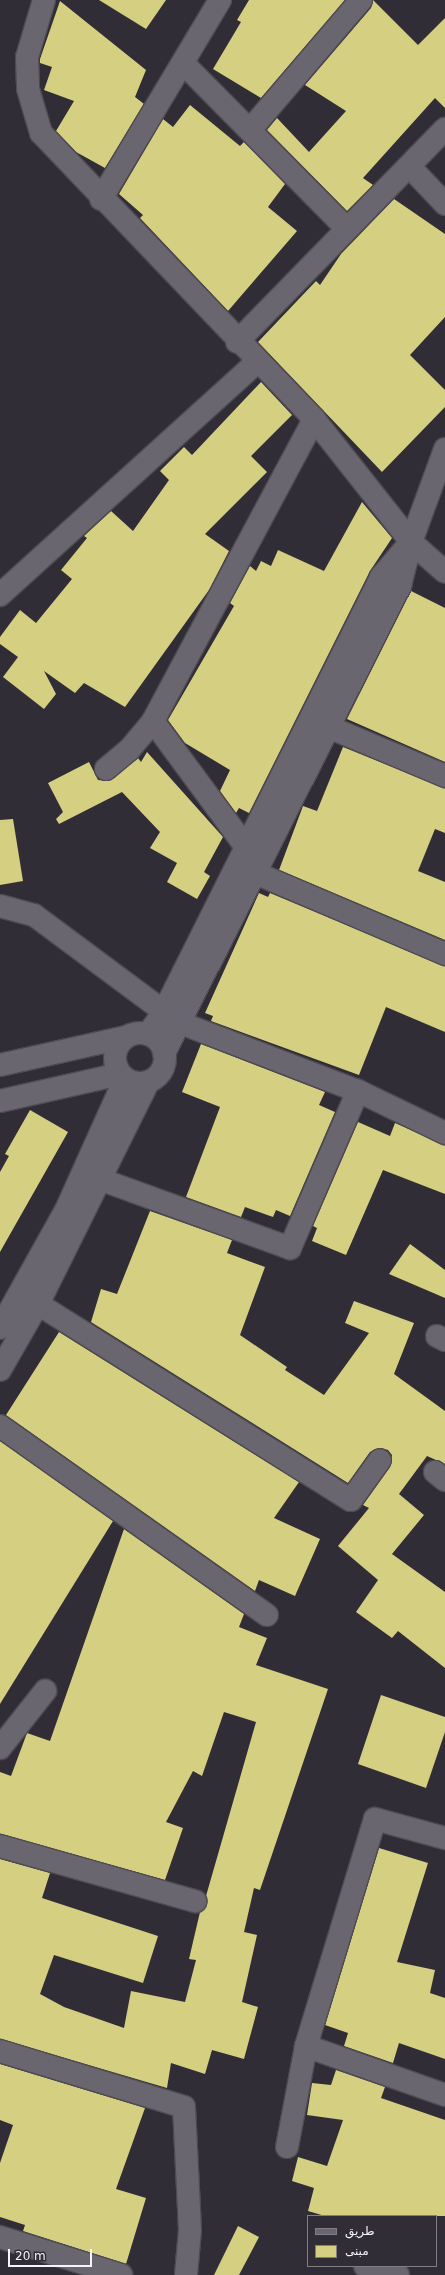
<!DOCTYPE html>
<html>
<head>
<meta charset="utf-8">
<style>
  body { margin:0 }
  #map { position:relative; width:445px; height:2275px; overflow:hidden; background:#312d36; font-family:"DejaVu Sans","Noto Sans Arabic",sans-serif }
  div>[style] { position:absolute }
  .building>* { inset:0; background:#d4cf81 }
  .roads { filter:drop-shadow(1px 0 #4e4b52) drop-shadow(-1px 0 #4e4b52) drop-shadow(0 1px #4e4b52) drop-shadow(0 -1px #4e4b52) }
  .street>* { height:22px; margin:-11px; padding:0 11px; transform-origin:11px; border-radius:11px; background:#6a6670 }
  .secondary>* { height:22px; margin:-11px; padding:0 11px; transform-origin:11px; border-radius:11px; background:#6a6670 }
  .secondary>.ring { margin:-11px; padding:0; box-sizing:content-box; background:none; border:22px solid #6a6670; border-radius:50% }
  span { translate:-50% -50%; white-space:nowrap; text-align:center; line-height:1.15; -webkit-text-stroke:4px #312d36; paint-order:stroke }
  .legend { position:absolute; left:307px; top:2215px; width:130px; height:52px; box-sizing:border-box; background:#312d36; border:1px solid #807d84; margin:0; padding:5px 7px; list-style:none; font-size:12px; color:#f6f4f9 }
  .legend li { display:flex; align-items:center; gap:8px; height:20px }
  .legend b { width:20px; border:1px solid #807d84 }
  .scale { position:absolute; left:8px; top:2249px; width:84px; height:18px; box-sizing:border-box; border:2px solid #f6f4f9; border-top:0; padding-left:5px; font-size:12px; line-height:14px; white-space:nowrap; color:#f6f4f9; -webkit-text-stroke:3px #312d36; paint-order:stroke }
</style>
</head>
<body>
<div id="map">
  <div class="building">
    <div style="clip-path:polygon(99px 0,166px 0,146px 29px)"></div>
    <div style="clip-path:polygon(249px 0,345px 0,261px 98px,213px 69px,241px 22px,237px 20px)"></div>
    <div style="clip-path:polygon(373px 0,418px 45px,445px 18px,445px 108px,435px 98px,363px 178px,373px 185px,347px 211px,267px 130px,277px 118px,309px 152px,346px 111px,305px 85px,371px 8px)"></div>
    <div style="clip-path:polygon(60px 1px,146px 70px,135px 97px,144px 104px,105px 168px,76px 152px,56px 131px,74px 101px,44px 90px,52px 67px,40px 63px,40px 59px)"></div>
    <div style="clip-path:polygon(190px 105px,240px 146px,244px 142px,285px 184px,268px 207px,297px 231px,228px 311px,140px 218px,143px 215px,119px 194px,163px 119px,173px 127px)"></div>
    <div style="clip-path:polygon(394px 199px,445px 234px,445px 317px,410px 355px,445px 390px,445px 407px,382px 472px,258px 342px,316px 281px,320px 285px,341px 254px)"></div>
    <div style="clip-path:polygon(261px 382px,292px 415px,251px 456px,267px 472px,205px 534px,229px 551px,209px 590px,125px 707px,84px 683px,75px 693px,44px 671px,56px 694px,44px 709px,3px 677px,18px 657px,0 644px,0 637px,20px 610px,36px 623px,72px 579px,61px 570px,87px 538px,84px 536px,111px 511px,133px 531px,169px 480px,160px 471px,184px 447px,192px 455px)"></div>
    <div style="clip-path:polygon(362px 502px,392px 538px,370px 571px,249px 813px,239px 808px,236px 813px,220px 791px,230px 770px,185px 743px,168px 720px,234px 606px,230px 603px,250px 566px,256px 571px,261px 561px,271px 566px,278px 550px,324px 571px)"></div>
    <div style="clip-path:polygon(411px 591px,445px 608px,445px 762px,347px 719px)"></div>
    <div style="clip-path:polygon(343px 747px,445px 788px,445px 833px,435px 829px,418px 871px,445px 882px,445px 940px,279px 870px,303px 806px,317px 811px)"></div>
    <div style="clip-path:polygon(147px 752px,223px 837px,204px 872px,210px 876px,197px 899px,167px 882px,177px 863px,150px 848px,160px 832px,122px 792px,59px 824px,56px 819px,63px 812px,48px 783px,89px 762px,98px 780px,108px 781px,138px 758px,141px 762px)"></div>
    <div style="clip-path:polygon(13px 819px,23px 881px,0 885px,0 820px)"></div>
    <div style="clip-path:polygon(259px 893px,268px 897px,270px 893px,445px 966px,445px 1032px,386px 1007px,359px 1075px,211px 1021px,213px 1016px,205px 1013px)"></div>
    <div style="clip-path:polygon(201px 1044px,325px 1092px,319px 1105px,335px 1112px,290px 1216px,276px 1210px,273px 1217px,245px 1207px,241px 1217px,186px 1197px,220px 1107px,182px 1092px)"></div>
    <div style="clip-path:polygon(30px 1110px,68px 1132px,0 1252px,0 1172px,9px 1156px,5px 1154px)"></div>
    <div style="clip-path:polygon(358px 1122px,390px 1136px,395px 1123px,445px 1145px,445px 1194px,383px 1170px,346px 1255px,312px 1241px,317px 1228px,313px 1226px)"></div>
    <div style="clip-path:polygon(150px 1211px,232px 1240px,227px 1253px,265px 1267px,240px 1335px,287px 1367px,285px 1370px,324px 1395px,369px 1333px,345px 1323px,354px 1301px,414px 1323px,394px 1374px,445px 1411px,445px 1464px,427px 1456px,399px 1494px,424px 1515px,392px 1554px,445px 1592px,445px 1668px,398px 1631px,392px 1638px,356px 1612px,378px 1580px,338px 1546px,369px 1508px,363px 1505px,390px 1467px,392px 1455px,388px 1450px,381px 1448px,370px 1452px,348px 1483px,91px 1322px,101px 1289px,117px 1294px)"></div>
    <div style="clip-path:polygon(410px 1244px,445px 1270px,445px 1298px,389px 1274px)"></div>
    <div style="clip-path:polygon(59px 1332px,299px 1482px,274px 1518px,320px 1539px,295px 1596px,259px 1580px,255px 1591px,6px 1415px)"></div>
    <div style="clip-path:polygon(0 1441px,113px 1521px,0 1704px)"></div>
    <div style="clip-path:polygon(124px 1529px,244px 1614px,239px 1627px,267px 1638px,256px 1665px,328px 1689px,260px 1890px,254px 1888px,244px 1932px,257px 1935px,242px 2002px,258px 2007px,244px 2059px,212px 2050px,205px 2074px,171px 2063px,167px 2088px,0 2039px,0 1859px,50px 1873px,42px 1898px,158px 1936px,143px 1983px,54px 1955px,40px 1994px,64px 2007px,124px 2028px,131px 1991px,185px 2002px,196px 1960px,189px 1959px,200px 1912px,207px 1905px,206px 1896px,256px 1722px,224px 1712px,202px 1776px,193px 1771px,166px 1822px,183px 1828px,165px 1880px,0 1834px,0 1772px,11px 1776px,27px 1733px,50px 1741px)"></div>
    <div style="clip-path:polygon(381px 1695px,445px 1717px,445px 1732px,426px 1788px,358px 1764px)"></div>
    <div style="clip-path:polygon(379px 1848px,428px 1863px,397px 1962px,435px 1970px,430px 1993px,445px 1998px,445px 2059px,399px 2043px,393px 2063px,344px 2046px,348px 2033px,325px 2025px)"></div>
    <div style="clip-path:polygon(0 2064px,145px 2108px,116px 2189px,146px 2198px,126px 2264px,23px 2231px,25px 2225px,0 2217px,0 2163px,13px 2125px,0 2120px)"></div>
    <div style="clip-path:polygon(336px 2070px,385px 2087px,381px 2098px,445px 2120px,445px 2216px,325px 2216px,308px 2211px,314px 2188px,292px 2181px,298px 2157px,327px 2166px,343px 2120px,307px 2115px,312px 2083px,331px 2085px)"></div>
    <div style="clip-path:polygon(238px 2226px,259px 2237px,239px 2275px,214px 2275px)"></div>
  </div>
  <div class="roads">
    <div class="street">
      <div style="left:44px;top:0;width:59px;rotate:106.6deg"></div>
      <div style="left:27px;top:57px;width:32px;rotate:88deg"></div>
      <div style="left:28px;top:89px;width:46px;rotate:73.5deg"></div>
      <div style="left:41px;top:133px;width:395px;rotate:46.3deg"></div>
      <div style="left:314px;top:419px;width:157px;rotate:51.7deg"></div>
      <div style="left:183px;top:63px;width:232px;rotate:45.3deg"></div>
      <div style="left:250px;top:130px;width:171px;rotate:-49.5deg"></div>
      <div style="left:410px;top:167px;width:51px;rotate:46.6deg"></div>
      <div style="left:101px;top:199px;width:232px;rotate:-59.1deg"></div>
      <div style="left:237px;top:342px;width:298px;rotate:-45.7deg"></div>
      <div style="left:0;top:595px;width:348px;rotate:-42.2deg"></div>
      <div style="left:153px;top:721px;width:155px;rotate:53.6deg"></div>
      <div style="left:331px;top:728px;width:124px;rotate:22.8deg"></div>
      <div style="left:106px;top:769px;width:30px;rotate:-40deg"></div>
      <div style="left:129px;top:750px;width:38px;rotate:-50deg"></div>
      <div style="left:153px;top:721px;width:342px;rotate:-61.9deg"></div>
      <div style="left:253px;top:872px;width:209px;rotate:23.1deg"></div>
      <div style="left:0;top:906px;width:35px;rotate:15deg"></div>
      <div style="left:34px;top:915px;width:179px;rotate:36.6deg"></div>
      <div style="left:178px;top:1022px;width:193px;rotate:21deg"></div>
      <div style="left:358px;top:1091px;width:97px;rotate:25.8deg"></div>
      <div style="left:102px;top:1180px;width:200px;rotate:19.9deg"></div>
      <div style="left:290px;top:1248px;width:171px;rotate:-66.6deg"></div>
      <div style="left:38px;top:1304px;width:369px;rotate:32.1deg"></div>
      <div style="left:351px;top:1500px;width:49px;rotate:-54.1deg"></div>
      <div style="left:437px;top:1336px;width:9px;rotate:27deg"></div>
      <div style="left:0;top:1426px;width:327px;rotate:35.3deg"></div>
      <div style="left:435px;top:1472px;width:13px;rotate:39deg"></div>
      <div style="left:0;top:1748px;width:73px;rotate:-51.7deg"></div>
      <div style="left:0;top:1846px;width:203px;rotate:15.8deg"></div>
      <div style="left:306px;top:2046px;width:147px;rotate:19.4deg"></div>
      <div style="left:0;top:2051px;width:192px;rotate:16.9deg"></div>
      <div style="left:184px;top:2107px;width:123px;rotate:87.2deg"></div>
      <div style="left:190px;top:2230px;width:45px;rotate:95.1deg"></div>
      <div style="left:287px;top:2147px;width:103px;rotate:-79.3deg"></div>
      <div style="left:306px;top:2046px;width:237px;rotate:-73.1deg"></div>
      <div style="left:375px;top:1819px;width:73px;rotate:15.2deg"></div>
      <div style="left:0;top:2237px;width:127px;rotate:17.4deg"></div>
      <div style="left:365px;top:2266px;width:34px;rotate:15deg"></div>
    </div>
    <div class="secondary">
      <div style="left:411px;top:542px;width:45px;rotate:41.4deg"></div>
      <div class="ring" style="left:115px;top:1033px;width:28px;height:28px"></div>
      <div style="left:148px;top:1034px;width:26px;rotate:-54deg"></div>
      <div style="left:163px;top:1013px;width:487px;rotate:-63.4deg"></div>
      <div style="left:381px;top:577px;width:46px;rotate:-49.4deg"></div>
      <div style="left:164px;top:1053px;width:523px;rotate:-63.19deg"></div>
      <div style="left:400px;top:586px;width:45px;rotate:-76deg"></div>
      <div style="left:411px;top:542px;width:99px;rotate:-69.9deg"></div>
      <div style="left:0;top:1065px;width:129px;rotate:-12.5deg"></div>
      <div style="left:0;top:1101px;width:123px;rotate:-12.7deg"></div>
      <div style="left:0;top:1328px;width:135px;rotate:-60.8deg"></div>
      <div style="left:66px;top:1210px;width:144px;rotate:-65.8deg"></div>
      <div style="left:0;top:1370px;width:76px;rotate:-60.1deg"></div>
      <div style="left:38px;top:1304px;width:248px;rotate:-63.6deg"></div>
    </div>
  </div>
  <ul class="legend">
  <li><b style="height:5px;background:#6a6670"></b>طريق</li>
  <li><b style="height:11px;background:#d4cf81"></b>مبنى</li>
  </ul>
  <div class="scale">20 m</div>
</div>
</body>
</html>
